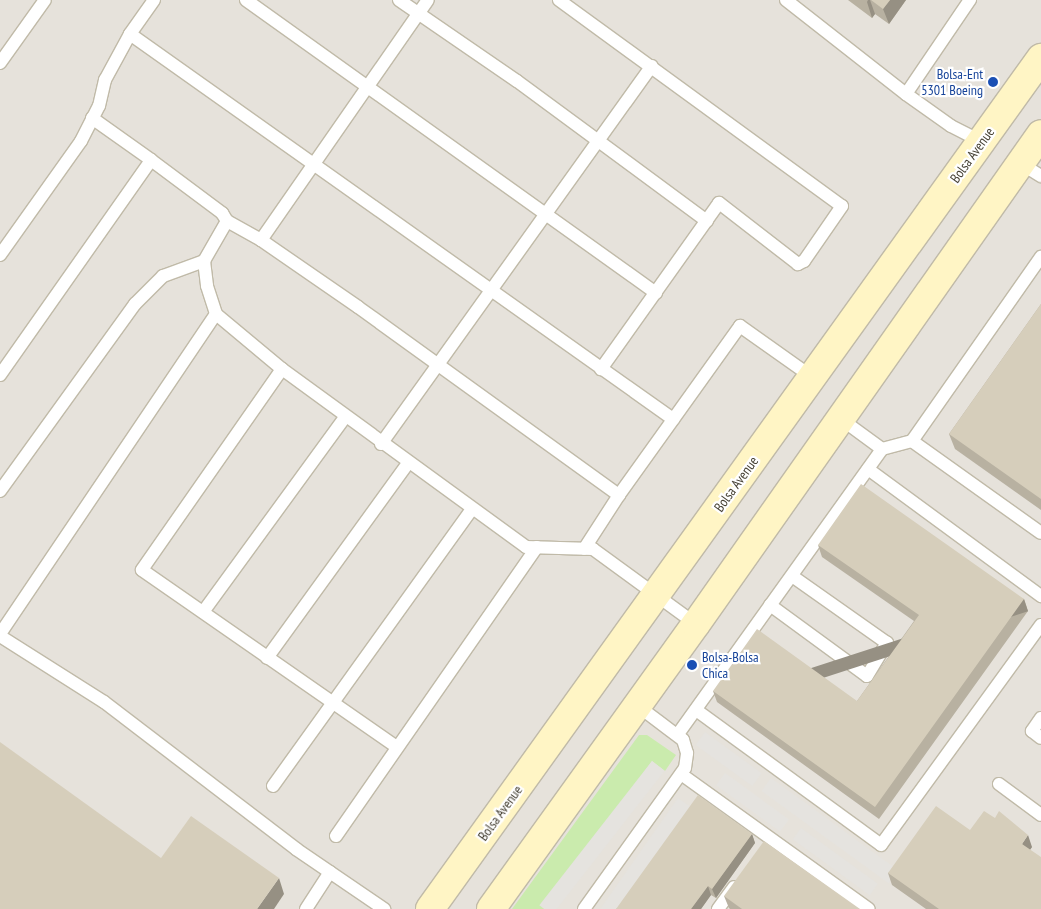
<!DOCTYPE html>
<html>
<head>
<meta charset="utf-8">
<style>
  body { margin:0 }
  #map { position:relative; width:1041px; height:909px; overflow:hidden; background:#f4f1e6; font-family:"PT Sans Narrow",sans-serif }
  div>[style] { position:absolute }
  .industrial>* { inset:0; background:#e6e2db; transform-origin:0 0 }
  .green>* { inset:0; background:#caebad }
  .parking>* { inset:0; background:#e5e3df; transform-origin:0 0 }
  .roads { filter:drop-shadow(1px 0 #c0baa8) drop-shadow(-1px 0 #c0baa8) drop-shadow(0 1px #c0baa8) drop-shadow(0 -1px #c0baa8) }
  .lane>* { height:12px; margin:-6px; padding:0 6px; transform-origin:6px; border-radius:6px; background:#fff }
  .secondary>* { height:28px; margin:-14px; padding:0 14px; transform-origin:14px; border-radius:14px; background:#fff5c5 }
  .wall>* { inset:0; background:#b8b1a1 }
  .shaded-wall>* { inset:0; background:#969083; transform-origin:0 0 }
  .building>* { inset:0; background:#d6cebb }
  .dots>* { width:14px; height:14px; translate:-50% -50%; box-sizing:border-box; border:2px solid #fff; border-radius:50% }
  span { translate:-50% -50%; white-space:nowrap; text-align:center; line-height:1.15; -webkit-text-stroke:4.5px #fff; paint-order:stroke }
  .transit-label { font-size:14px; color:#164399 }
  .right { translate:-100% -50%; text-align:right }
  .left { translate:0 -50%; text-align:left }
  .street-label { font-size:14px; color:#474235 }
</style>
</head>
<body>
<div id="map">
  <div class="industrial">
    <div style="left:0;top:0;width:1041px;height:909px"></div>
  </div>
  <div class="green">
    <div style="clip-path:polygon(639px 735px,647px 735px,676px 755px,665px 771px,652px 761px,545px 909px,512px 909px)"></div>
  </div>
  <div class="parking">
    <div style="left:705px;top:732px;width:70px;height:16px;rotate:36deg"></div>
    <div style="left:652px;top:761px;width:16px;height:183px;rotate:38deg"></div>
    <div style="left:725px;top:773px;width:79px;height:15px;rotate:36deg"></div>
    <div style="left:771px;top:778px;width:157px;height:16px;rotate:36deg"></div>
    <div style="left:678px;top:798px;width:16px;height:137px;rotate:35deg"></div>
    <div style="left:801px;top:828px;width:95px;height:14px;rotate:36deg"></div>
  </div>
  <div class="roads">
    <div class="lane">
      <div style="left:154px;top:0;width:42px;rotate:125.2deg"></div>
      <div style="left:130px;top:34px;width:666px;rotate:35.34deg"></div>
      <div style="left:246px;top:0;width:504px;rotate:35.55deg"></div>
      <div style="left:399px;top:0;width:143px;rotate:34.5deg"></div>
      <div style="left:517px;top:81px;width:236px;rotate:36.4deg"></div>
      <div style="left:559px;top:0;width:350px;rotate:36.1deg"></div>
      <div style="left:842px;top:206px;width:67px;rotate:124.6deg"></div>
      <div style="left:804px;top:261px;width:7px;rotate:153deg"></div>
      <div style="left:798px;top:264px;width:100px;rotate:-142.3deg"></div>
      <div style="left:719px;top:203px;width:204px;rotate:125.4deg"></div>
      <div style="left:786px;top:0;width:152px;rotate:38.1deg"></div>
      <div style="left:906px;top:94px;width:55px;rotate:35.4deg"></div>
      <div style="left:951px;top:126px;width:35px;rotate:27deg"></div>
      <div style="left:0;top:63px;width:77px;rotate:-54.5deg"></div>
      <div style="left:906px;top:94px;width:114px;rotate:-55.8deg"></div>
      <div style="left:92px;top:118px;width:72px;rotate:35.4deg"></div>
      <div style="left:1020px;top:163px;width:25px;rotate:32deg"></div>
      <div style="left:227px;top:221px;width:39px;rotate:29deg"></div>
      <div style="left:261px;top:240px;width:118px;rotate:34.6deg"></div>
      <div style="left:358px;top:307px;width:322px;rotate:35.8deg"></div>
      <div style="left:619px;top:495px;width:64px;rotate:122.9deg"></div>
      <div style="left:261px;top:240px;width:292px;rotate:-55.2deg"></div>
      <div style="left:0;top:255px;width:140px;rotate:-54.6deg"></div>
      <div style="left:81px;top:141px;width:39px;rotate:-63deg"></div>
      <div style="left:99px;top:106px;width:27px;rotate:-77deg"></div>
      <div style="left:105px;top:80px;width:52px;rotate:-61.5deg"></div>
      <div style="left:282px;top:369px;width:302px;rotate:36.1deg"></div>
      <div style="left:526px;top:547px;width:67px;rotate:1.7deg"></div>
      <div style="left:593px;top:549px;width:127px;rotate:36.1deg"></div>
      <div style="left:0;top:375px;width:263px;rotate:-54.9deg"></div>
      <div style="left:151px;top:160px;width:89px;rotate:36.7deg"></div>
      <div style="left:222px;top:213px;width:9px;rotate:58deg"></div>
      <div style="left:227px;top:221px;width:46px;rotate:119.9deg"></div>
      <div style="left:204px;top:261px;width:25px;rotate:83deg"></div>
      <div style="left:207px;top:286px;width:29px;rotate:72deg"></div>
      <div style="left:216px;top:314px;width:86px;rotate:39.8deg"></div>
      <div style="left:282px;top:369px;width:245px;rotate:124.9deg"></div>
      <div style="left:142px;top:570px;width:310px;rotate:34.8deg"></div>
      <div style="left:841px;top:419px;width:51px;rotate:36.2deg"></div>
      <div style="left:882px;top:449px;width:31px;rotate:-15deg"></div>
      <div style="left:912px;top:441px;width:225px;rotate:-55deg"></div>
      <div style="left:912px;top:441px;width:158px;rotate:35.5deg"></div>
      <div style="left:381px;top:444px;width:465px;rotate:-54.4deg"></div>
      <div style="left:868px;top:469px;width:215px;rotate:36.3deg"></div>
      <div style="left:0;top:491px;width:231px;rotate:-54.2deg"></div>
      <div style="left:135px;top:304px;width:40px;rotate:-45deg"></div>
      <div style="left:163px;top:276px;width:44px;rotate:-20.1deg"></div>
      <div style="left:619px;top:495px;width:208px;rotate:-54.4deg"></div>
      <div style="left:740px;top:326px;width:88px;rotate:35.3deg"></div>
      <div style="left:770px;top:605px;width:120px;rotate:36.2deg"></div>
      <div style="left:867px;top:676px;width:39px;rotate:-59deg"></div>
      <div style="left:887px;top:643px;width:116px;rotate:-144.8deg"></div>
      <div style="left:203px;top:612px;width:241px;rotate:-53.9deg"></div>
      <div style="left:0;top:634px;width:386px;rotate:-56deg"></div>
      <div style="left:0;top:636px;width:123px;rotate:32.4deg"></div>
      <div style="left:104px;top:702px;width:242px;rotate:37.4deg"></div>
      <div style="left:296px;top:849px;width:107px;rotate:34.3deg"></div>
      <div style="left:267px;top:658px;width:241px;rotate:-54.1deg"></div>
      <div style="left:696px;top:710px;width:229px;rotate:36.1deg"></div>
      <div style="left:881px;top:845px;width:272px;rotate:-54deg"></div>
      <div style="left:1041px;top:718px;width:16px;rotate:125deg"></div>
      <div style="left:1032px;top:731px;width:11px;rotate:38deg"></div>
      <div style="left:678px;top:734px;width:350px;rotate:-54.4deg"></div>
      <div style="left:681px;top:774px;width:231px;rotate:35.7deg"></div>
      <div style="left:999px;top:784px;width:52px;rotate:36.4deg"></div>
      <div style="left:273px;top:786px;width:341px;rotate:-54.3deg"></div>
      <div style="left:336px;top:836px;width:352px;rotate:-55.2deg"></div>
      <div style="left:306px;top:909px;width:44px;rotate:-57deg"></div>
      <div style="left:584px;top:909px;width:173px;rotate:-54.4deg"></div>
      <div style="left:685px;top:768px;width:15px;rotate:-82deg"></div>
      <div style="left:687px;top:753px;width:14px;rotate:-107deg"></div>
      <div style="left:683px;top:740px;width:56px;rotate:-142.9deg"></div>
      <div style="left:718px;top:909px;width:27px;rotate:-54deg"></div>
    </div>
    <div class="secondary">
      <div style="left:430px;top:909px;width:1048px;rotate:-54.32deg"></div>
      <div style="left:491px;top:909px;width:351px;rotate:-54.3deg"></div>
      <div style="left:696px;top:624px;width:599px;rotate:-54.85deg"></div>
    </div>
  </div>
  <div class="wall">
    <div style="clip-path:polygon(848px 0,906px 0,889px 24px,875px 14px,872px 18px)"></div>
    <div style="clip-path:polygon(1041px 304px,1041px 510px,955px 449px,949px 434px)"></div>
    <div style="clip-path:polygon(818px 545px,1024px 599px,1028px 611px,879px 819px,717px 702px,713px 691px,857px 701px,914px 621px,822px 557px)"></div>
    <div style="clip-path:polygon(970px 830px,1032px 847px,1030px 850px,1041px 909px,926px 909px,892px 885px,888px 873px)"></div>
    <div style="clip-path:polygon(752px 834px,755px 843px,716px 898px,711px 895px,701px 909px,616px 909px)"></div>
    <div style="clip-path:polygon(724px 896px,860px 909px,730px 909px,729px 908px)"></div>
  </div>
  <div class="shaded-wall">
    <div style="clip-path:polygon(868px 0,870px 0,875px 14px,872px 18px,867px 2px)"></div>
    <div style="clip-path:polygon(890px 0,906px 0,889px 24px,883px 9px)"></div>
    <div style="left:1024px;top:599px;width:13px;height:256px;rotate:72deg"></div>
    <div style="clip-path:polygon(752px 834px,755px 843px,716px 898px,712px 889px)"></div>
    <div style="clip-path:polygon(1028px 835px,1032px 847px,1026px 855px,1022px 844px)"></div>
    <div style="clip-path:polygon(279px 878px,284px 894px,274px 909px,257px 909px)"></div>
    <div style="clip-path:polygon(708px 886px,711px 895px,701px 909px,691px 909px)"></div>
  </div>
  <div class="building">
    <div style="clip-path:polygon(871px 0,890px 0,883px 9px)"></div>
    <div style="clip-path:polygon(1041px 304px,1041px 499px,949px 434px)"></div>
    <div style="clip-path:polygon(861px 484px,1024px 599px,875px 807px,713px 691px,757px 629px,857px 701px,919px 615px,818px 545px)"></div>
    <div style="clip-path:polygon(0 742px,161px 858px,191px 816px,279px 878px,257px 909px,0 909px)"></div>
    <div style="clip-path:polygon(698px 795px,752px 834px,712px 889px,708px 886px,691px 909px,616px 909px)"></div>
    <div style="clip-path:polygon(936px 806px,970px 830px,984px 811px,995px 818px,999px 811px,1028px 835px,1022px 844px,1041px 857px,1041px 909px,939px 909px,888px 873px)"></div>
    <div style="clip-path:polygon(764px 841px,860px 909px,742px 909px,724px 896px)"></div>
  </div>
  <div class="dots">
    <div style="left:993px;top:82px;background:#1a4fb4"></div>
    <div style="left:692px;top:665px;background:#1a4fb4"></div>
  </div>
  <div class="transit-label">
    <span class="right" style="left:983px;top:82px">Bolsa-Ent<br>5301 Boeing</span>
    <span class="left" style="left:702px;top:665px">Bolsa-Bolsa<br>Chica</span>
  </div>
  <div class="street-label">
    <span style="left:972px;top:155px;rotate:-54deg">Bolsa Avenue</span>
    <span style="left:736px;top:484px;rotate:-54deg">Bolsa Avenue</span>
    <span style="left:500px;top:813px;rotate:-54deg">Bolsa Avenue</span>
  </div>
</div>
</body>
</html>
